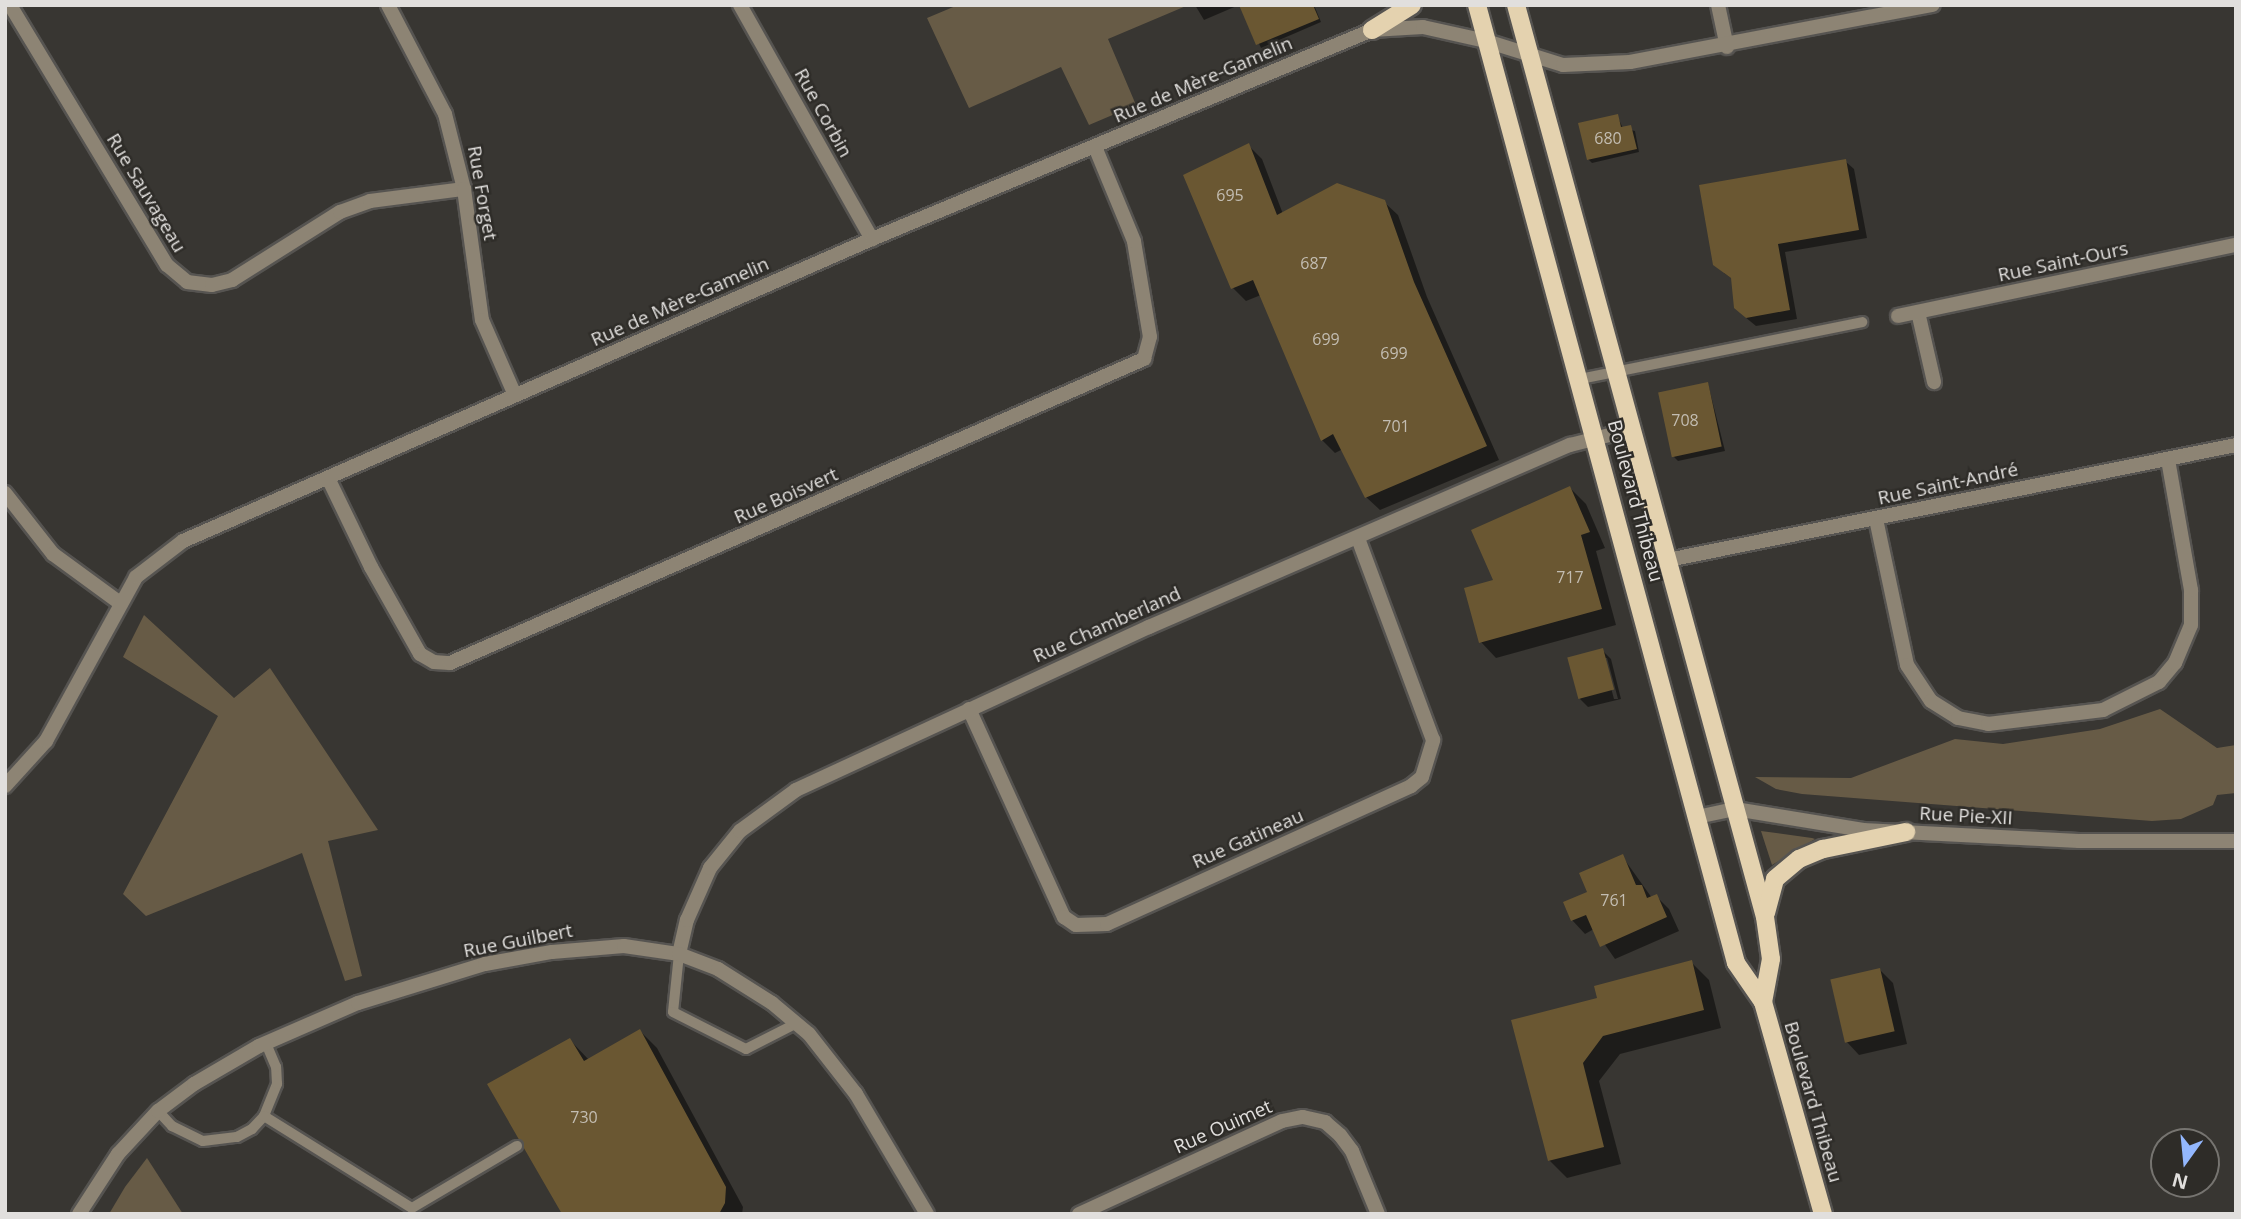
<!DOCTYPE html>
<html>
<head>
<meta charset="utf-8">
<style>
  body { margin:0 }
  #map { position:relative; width:2241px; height:1219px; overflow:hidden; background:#383632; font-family:"Open Sans",sans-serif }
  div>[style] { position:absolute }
  .green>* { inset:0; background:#675b46 }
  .shadow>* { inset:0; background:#0007 }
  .building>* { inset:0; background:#6a5732; transform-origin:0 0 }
  .roads { filter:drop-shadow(2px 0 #565451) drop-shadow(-2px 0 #565451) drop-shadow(0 2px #565451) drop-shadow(0 -2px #565451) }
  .service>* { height:10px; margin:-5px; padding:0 5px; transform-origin:5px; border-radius:5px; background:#8d8474 }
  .minor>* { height:14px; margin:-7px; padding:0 7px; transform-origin:7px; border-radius:7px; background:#8d8474 }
  .tertiary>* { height:14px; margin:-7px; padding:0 7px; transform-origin:7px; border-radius:7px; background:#8d8474 }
  .primary>* { height:18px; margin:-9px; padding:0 9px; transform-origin:9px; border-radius:9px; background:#e4d2af }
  span { translate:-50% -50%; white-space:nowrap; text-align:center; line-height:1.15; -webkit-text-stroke:5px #2e2c28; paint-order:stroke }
  .number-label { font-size:16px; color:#c3bdb2 }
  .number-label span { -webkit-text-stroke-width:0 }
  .street-label { font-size:19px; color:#e1dfdd }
  .frame { position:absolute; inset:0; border:7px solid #e1dfdd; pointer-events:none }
  .north { position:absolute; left:2150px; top:1128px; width:70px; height:70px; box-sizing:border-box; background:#2e2c28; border:2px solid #767470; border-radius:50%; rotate:195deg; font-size:19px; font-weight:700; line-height:28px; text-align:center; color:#e1dfdd }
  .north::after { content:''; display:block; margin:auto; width:24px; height:32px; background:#93b7fd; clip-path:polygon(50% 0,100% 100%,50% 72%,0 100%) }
</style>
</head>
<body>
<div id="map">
  <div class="green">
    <div style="clip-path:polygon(958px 5px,1186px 5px,1186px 6px,1108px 39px,1136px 105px,1089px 125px,1061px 67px,969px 108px,927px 18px)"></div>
    <div style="clip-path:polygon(144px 615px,234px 698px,270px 668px,378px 830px,328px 841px,362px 976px,345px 981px,302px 853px,146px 916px,123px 894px,218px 716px,123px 657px)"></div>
    <div style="clip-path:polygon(2160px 709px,2217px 748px,2236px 745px,2236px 793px,2217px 795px,2213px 805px,2181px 819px,2152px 821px,1802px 794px,1776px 789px,1755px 777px,1851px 778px,1955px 739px,2003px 744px,2100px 729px)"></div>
    <div style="clip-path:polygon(1761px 831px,1812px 838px,1815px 839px,1772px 865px)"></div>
    <div style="clip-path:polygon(147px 1158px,183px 1214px,109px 1214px,125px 1187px)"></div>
  </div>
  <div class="shadow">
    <div style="clip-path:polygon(1195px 5px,1239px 5px,1204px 20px)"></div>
    <div style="clip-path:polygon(1241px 5px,1314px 5px,1321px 22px,1261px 48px)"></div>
    <div style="clip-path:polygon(1617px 116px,1623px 128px,1635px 131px,1639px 152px,1592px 163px,1588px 159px)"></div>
    <div style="clip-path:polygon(1248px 145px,1262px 159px,1283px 214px,1384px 202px,1398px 215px,1427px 297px,1499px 460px,1380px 510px,1366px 497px,1343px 449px,1335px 453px,1322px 440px,1261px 295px,1246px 301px,1233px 288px)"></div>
    <div style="clip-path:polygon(1845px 161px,1854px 169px,1867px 238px,1785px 252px,1797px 319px,1756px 326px,1745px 317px,1733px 279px,1724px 273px)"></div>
    <div style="clip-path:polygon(1708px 384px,1725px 451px,1678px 461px,1674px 457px)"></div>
    <div style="clip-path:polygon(1570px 488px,1586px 504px,1605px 548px,1596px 551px,1616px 625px,1496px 658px,1481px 642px)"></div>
    <div style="clip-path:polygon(evenodd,1602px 650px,1611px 659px,1621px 699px,1588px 707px,1580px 699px,1602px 650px,1603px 658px,1607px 658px,1618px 699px,1614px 699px,1603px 658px)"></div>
    <div style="clip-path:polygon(1622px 856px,1652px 898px,1656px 896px,1669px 909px,1679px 931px,1615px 959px,1594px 929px,1585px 934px,1572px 920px)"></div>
    <div style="clip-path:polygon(1691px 962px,1709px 980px,1721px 1028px,1620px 1054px,1599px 1081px,1621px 1164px,1567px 1178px,1549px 1160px,1600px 999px)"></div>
    <div style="clip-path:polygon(1880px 970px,1893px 983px,1907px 1044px,1859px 1055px,1846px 1041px)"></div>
    <div style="clip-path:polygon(640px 1031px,657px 1048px,743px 1207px,742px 1214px,565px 1214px,570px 1040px,589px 1060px)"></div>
  </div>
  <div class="building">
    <div style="clip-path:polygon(1239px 5px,1313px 5px,1319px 19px,1256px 45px)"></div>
    <div style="clip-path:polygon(1618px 114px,1621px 127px,1631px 125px,1637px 149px,1587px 160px,1578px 123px)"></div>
    <div style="clip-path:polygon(1249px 143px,1277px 215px,1337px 183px,1385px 200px,1414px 282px,1487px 446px,1365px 498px,1333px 434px,1321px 441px,1253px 280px,1231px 289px,1183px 175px)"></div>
    <div style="clip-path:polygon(1846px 159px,1859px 230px,1778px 244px,1790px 310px,1746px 318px,1734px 308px,1731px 278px,1713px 265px,1699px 185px)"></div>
    <div style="left:1708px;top:382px;width:66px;height:51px;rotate:78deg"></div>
    <div style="clip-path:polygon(1570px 486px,1590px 532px,1581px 535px,1602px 609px,1479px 643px,1464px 588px,1493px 580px,1471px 530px)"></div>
    <div style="left:1603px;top:648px;width:43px;height:37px;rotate:75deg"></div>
    <div style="clip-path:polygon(1623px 854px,1636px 885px,1642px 885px,1647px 898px,1657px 894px,1667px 917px,1600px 947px,1586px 915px,1571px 921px,1563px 902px,1587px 892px,1579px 873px)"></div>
    <div style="clip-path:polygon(1692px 960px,1704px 1010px,1603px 1036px,1583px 1063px,1604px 1147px,1548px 1161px,1511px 1020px,1597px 998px,1594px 986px)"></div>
    <div style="left:1880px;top:968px;width:65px;height:51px;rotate:77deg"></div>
    <div style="clip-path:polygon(640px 1029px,726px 1187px,725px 1203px,719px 1214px,562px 1214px,487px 1084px,570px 1038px,584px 1061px)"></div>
  </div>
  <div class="roads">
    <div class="service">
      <div style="left:1580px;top:379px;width:288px;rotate:-11.4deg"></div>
      <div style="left:679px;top:954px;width:58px;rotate:95.9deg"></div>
      <div style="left:673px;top:1012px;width:82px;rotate:26.9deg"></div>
      <div style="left:746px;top:1049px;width:57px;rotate:-27deg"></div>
      <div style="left:158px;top:1111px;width:21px;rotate:47deg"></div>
      <div style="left:172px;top:1126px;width:34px;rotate:26deg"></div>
      <div style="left:203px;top:1141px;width:34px;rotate:-7deg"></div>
      <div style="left:237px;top:1137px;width:17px;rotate:-28deg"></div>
      <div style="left:252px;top:1129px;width:18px;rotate:-47deg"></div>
      <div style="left:264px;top:1116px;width:35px;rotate:-68deg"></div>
      <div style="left:277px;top:1084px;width:17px;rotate:-93deg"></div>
      <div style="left:276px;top:1067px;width:26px;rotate:-113deg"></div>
      <div style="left:264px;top:1116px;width:174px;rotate:31.9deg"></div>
      <div style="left:412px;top:1208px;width:122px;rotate:-30.6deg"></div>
    </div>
    <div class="minor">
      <div style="left:10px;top:5px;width:304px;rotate:58.9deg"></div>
      <div style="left:167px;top:265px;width:26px;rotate:40deg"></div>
      <div style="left:187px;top:282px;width:25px;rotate:7deg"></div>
      <div style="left:212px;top:285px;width:21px;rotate:-14deg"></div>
      <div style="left:232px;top:280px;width:128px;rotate:-32.2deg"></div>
      <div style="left:340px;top:212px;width:32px;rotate:-20deg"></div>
      <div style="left:370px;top:201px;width:95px;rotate:-7.3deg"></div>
      <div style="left:388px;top:5px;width:123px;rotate:62.4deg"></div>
      <div style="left:445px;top:114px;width:77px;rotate:75.8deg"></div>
      <div style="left:464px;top:189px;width:132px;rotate:82.2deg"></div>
      <div style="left:482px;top:320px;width:82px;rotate:66.3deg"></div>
      <div style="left:740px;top:5px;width:269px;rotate:60.6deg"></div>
      <div style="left:1718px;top:5px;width:43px;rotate:77.9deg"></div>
      <div style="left:1918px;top:312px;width:72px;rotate:77.1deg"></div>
      <div style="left:1898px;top:316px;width:345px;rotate:-11.9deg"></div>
      <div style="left:328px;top:478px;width:99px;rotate:64.2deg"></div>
      <div style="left:371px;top:567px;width:100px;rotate:60.6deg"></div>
      <div style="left:420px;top:654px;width:16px;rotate:30deg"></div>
      <div style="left:434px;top:662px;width:16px;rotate:4deg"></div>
      <div style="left:450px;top:663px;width:758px;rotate:-23.66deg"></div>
      <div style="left:1144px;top:359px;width:23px;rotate:-75deg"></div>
      <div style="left:1150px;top:337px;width:97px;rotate:-99.5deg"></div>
      <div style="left:1134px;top:241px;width:102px;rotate:-112.5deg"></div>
      <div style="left:5px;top:493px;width:78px;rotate:51.8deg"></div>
      <div style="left:53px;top:554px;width:83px;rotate:36.2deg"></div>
      <div style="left:1876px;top:519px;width:149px;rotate:78deg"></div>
      <div style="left:1907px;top:665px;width:43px;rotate:56.3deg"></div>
      <div style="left:1931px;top:701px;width:32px;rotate:32deg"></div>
      <div style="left:1958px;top:718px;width:31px;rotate:11deg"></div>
      <div style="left:1988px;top:724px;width:116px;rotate:-6.9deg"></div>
      <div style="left:2103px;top:710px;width:63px;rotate:-26.6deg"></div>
      <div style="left:2159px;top:682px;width:25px;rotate:-50deg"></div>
      <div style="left:2175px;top:663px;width:41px;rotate:-67.2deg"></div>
      <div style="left:2191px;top:625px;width:35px;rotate:-90deg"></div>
      <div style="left:2191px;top:590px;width:133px;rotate:-100deg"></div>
      <div style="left:1668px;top:560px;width:580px;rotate:-11.45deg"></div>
      <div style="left:969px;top:709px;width:229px;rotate:65.5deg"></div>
      <div style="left:1064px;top:917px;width:14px;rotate:34deg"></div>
      <div style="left:1076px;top:925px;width:31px;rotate:-2deg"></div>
      <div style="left:1107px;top:924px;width:334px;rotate:-24.4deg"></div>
      <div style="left:1411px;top:786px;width:14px;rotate:-39deg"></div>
      <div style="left:1422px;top:777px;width:39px;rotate:-73deg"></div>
      <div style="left:1433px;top:740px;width:215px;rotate:-110.4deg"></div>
      <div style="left:5px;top:786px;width:61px;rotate:-47.7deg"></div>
      <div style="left:46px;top:741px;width:187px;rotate:-61.2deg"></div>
      <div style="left:136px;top:577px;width:59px;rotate:-37.5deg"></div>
      <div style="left:183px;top:541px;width:752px;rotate:-23.67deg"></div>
      <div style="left:872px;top:239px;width:542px;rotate:-22.68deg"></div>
      <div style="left:1372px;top:30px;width:51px;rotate:-3.4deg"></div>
      <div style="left:1423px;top:27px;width:65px;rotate:12.5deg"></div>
      <div style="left:679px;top:954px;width:35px;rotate:-77deg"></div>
      <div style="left:687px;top:920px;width:57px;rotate:-66.1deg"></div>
      <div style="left:710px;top:868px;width:48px;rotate:-51deg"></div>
      <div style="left:740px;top:831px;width:69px;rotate:-36.2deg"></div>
      <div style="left:796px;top:790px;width:389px;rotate:-24.8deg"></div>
      <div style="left:1149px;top:627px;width:459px;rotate:-23.4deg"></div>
      <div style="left:1570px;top:445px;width:65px;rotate:-14.3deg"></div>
      <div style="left:79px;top:1214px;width:72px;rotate:-57deg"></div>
      <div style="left:118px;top:1154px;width:59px;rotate:-47.1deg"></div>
      <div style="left:158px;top:1111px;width:45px;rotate:-36.9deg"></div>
      <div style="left:194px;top:1084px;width:75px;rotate:-30.3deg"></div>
      <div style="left:259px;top:1046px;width:108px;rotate:-23.5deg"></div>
      <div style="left:358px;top:1003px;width:133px;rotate:-17.1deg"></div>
      <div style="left:485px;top:964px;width:68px;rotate:-10.2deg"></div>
      <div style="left:552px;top:952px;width:72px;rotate:-4.8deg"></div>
      <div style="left:624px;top:946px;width:56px;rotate:8.3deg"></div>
      <div style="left:679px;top:954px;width:42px;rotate:21deg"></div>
      <div style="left:718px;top:969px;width:64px;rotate:32.2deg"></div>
      <div style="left:772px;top:1003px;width:48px;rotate:40deg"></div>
      <div style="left:809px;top:1034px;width:76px;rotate:51.9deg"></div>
      <div style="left:856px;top:1094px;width:139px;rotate:59.4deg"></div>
      <div style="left:1079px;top:1214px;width:223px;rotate:-24.6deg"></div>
      <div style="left:1282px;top:1121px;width:21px;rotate:-11deg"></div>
      <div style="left:1303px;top:1117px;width:23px;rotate:13deg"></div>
      <div style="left:1325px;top:1122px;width:20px;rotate:41deg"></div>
      <div style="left:1340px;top:1135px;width:20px;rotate:53deg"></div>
      <div style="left:1352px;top:1151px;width:68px;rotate:67.6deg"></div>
    </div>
    <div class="tertiary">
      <div style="left:1486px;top:41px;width:81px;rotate:17.3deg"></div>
      <div style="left:1563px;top:65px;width:67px;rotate:-2.6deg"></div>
      <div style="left:1630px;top:62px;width:308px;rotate:-10.7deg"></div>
      <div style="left:1697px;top:817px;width:39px;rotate:-12deg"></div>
      <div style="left:1735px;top:809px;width:130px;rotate:9.3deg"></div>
      <div style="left:1863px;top:830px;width:216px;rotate:2.9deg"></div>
      <div style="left:2079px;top:841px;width:157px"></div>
    </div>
    <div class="primary">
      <div style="left:1477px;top:5px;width:992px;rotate:74.87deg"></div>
      <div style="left:1736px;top:963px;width:47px;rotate:55.3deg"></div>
      <div style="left:1763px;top:1002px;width:220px;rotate:74.2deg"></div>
      <div style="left:1516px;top:5px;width:945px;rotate:74.73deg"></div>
      <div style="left:1765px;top:917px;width:42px;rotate:81.9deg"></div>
      <div style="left:1771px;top:959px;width:44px;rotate:100.5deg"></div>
      <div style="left:1372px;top:30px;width:47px;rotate:-32deg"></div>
      <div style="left:1766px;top:913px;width:35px;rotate:-75deg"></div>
      <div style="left:1775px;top:879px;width:31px;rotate:-40deg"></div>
      <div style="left:1799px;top:859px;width:26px;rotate:-23deg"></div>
      <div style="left:1823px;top:849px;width:85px;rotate:-11.6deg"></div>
    </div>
  </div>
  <div class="number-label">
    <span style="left:1608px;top:138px">680</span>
    <span style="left:1230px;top:195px">695</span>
    <span style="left:1314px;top:263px">687</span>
    <span style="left:1326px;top:339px">699</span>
    <span style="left:1394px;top:353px">699</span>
    <span style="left:1685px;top:420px">708</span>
    <span style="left:1396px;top:426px">701</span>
    <span style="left:1570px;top:577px">717</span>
    <span style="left:1614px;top:900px">761</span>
    <span style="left:584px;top:1117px">730</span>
  </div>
  <div class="street-label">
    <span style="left:1203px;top:80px;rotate:-23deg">Rue de Mère-Gamelin</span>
    <span style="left:823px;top:113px;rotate:61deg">Rue Corbin</span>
    <span style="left:146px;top:193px;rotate:59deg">Rue Sauvageau</span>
    <span style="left:482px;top:193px;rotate:80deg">Rue Forget</span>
    <span style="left:2063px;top:262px;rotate:-12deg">Rue Saint-Ours</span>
    <span style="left:680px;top:302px;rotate:-24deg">Rue de Mère-Gamelin</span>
    <span style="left:1948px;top:484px;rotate:-12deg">Rue Saint-André</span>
    <span style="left:786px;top:496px;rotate:-24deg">Rue Boisvert</span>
    <span style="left:1635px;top:501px;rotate:75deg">Boulevard Thibeau</span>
    <span style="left:1107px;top:625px;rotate:-24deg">Rue Chamberland</span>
    <span style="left:1966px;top:816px;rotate:3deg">Rue Pie-XII</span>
    <span style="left:1248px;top:839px;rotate:-24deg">Rue Gatineau</span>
    <span style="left:518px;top:941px;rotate:-11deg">Rue Guilbert</span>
    <span style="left:1813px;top:1102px;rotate:74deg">Boulevard Thibeau</span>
    <span style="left:1223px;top:1127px;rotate:-24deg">Rue Ouimet</span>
  </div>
  <div class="frame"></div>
  <div class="north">N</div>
</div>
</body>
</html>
